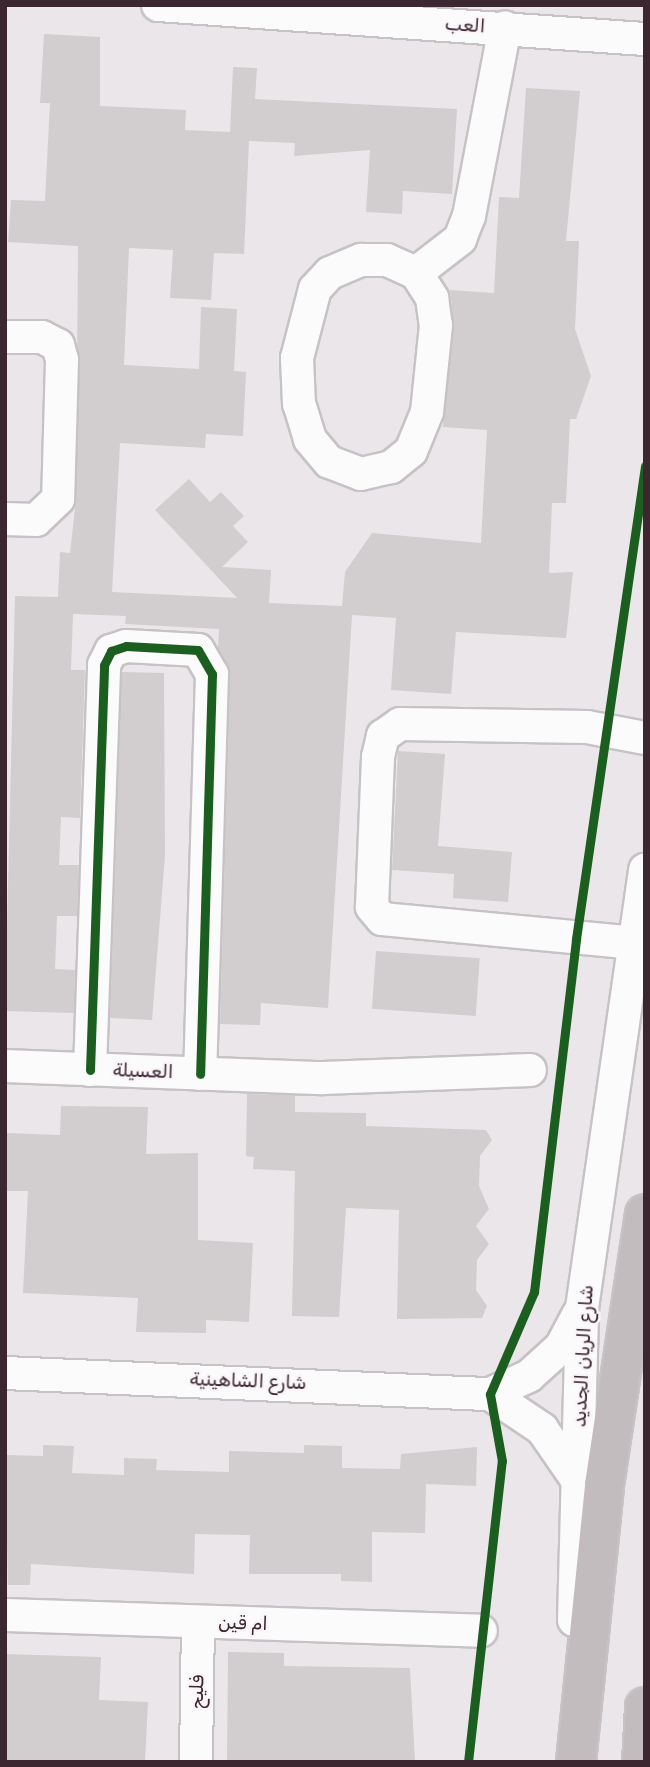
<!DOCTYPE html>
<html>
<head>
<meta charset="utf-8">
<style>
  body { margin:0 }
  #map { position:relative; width:650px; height:1767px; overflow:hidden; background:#ebe6e9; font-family:Rubik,"Noto Sans Arabic",sans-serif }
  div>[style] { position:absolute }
  .building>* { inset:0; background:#d2cdcf; transform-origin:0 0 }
  .roads { filter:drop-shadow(2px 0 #c6c2c5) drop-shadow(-2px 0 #c6c2c5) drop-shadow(0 2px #c6c2c5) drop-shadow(0 -2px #c6c2c5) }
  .minor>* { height:32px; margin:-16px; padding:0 16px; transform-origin:16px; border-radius:16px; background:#fcfbfc }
  .highway>* { height:38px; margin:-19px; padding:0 19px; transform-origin:19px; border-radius:19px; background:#c2bcbe }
  .cycleway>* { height:9px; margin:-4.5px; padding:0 4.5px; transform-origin:4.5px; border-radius:4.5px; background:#1b5e20 }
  span { translate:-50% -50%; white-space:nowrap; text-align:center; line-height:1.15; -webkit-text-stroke:5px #f9f5f8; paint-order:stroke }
  .street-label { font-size:19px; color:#3c2630 }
  .frame { position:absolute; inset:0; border:7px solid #3c2630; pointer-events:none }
</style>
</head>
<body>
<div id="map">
  <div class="building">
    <div style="clip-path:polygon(44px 34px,100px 37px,100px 106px,186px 110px,185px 130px,230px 132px,233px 67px,257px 68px,255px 99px,457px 109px,452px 194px,403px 191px,402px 214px,366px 212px,370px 150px,294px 156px,295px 143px,249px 141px,244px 254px,214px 253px,211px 300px,170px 298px,173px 250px,129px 248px,124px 365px,199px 369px,201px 307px,237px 309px,234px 371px,246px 372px,243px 436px,206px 434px,205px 448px,120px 443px,112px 592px,237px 598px,155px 510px,189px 479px,210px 502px,221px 492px,244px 516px,233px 526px,248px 542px,222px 567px,271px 570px,269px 603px,342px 606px,345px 572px,372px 533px,481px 543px,487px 430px,443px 427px,454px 327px,450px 290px,494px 293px,499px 197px,519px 198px,526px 88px,580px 91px,566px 241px,579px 241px,575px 329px,591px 376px,576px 419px,570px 419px,566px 503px,552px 503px,549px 573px,573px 572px,566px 638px,456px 632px,451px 694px,391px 690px,396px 618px,352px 615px,328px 1008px,261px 1003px,260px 1025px,220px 1024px,230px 675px,218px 648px,219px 629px,125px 624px,126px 616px,73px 614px,71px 670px,85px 670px,80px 818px,61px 817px,59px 865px,79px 865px,77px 916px,57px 916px,55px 969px,75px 970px,74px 1013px,5px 1011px,15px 596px,58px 597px,60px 552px,70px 553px,76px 500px,78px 246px,8px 242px,11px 200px,45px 201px,50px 103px,40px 103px)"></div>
    <div style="clip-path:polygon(122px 672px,164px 673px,165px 855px,152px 1020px,110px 1018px)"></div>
    <div style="clip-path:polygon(398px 751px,445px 754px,438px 846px,512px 852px,508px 902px,453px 898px,454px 874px,392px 870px)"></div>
    <div style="left:376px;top:951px;width:104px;height:58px;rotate:4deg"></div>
    <div style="clip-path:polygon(247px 1094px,295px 1095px,295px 1112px,366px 1113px,366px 1126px,486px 1130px,492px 1140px,480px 1156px,479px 1186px,489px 1209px,476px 1226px,489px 1244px,477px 1260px,476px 1290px,487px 1306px,482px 1318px,397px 1319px,399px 1210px,346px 1208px,339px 1317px,292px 1316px,295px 1171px,253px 1169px,254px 1157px,246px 1156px)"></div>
    <div style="clip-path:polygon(61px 1106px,148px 1107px,146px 1154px,198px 1153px,198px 1240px,253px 1243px,249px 1322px,206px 1320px,206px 1333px,136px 1332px,138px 1298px,23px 1293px,28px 1191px,5px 1191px,5px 1133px,60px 1135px)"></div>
    <div style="clip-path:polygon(43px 1445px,74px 1446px,72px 1473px,124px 1475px,124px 1458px,157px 1459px,156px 1470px,229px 1472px,229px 1451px,304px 1453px,304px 1445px,342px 1446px,342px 1468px,400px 1469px,401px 1454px,477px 1447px,476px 1486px,426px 1484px,425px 1533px,372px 1532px,372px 1582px,341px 1581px,341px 1574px,249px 1574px,250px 1535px,195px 1534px,194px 1574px,31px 1564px,30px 1585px,8px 1585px,5px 1455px,43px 1456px)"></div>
    <div style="clip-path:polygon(228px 1652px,284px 1653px,284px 1666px,410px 1668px,415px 1762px,227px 1762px)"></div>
    <div style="clip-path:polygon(5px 1654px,101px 1657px,99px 1700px,148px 1702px,145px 1762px,5px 1762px)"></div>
  </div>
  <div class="roads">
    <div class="minor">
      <div style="left:158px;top:5px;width:488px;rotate:4deg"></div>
      <div style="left:361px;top:260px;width:26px"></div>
      <div style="left:387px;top:260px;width:32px;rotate:24deg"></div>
      <div style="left:416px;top:273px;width:30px;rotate:57deg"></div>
      <div style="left:432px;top:298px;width:27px;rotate:82deg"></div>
      <div style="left:436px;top:325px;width:87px;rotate:95.9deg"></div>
      <div style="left:427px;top:412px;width:42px;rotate:112.3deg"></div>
      <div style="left:411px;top:451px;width:26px;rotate:141deg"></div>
      <div style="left:391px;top:467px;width:31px;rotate:167deg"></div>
      <div style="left:361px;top:474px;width:34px;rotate:-159deg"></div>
      <div style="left:329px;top:462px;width:30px;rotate:-130deg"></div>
      <div style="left:310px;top:439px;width:37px;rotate:-107deg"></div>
      <div style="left:299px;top:404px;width:46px;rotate:-92.5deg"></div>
      <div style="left:297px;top:358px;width:71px;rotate:-75.4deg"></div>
      <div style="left:315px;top:289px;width:22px;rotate:-47deg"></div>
      <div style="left:330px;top:273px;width:34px;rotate:-23deg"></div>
      <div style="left:416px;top:273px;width:56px;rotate:-37.7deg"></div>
      <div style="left:460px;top:239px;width:25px;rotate:-69deg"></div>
      <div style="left:469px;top:216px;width:192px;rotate:-79.2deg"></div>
      <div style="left:5px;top:337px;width:37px"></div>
      <div style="left:42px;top:337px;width:18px;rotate:27deg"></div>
      <div style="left:58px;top:345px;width:16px;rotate:75deg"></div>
      <div style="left:62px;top:360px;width:139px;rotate:91.6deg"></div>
      <div style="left:58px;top:499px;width:30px;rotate:136deg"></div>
      <div style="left:36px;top:520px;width:31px;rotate:-178deg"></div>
      <div style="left:636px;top:943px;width:255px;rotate:-174.6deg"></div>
      <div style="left:382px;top:919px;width:16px;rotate:-130deg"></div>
      <div style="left:372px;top:907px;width:150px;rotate:-87.7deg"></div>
      <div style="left:378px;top:757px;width:22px;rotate:-77deg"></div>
      <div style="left:383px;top:736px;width:21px;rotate:-35deg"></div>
      <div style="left:400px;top:724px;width:187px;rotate:0.9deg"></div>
      <div style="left:587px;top:727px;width:59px;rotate:10.7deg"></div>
      <div style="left:5px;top:1066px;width:318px;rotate:2.2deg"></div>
      <div style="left:323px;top:1078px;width:207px;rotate:-2.2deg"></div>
      <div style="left:90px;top:1070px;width:405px;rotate:-88deg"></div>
      <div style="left:104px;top:665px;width:16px;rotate:-63deg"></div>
      <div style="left:111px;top:651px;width:16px;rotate:-18deg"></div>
      <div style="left:126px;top:646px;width:72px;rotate:3.2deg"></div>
      <div style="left:198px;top:650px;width:28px;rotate:60deg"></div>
      <div style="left:212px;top:674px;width:400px;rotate:91.7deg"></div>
      <div style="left:5px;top:1373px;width:485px;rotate:2.5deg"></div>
      <div style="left:490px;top:1394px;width:63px;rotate:33.9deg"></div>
      <div style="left:542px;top:1429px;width:63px;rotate:55.3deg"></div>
      <div style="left:490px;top:1394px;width:43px;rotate:-24.8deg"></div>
      <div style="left:529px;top:1376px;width:43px;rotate:-42.2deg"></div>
      <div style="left:561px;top:1347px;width:38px;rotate:-62deg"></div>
      <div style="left:5px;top:1615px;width:476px;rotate:1.9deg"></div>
      <div style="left:574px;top:1620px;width:312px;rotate:-88.5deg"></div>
      <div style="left:582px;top:1308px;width:443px;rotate:-81.8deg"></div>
      <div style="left:196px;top:1762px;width:140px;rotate:-89.2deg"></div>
    </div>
    <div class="highway">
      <div style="left:576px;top:1762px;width:278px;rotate:-84.2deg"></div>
      <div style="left:604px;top:1485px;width:274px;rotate:-81.4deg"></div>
      <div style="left:642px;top:1762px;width:55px;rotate:-86.9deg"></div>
    </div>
  </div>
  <div class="cycleway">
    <div style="left:90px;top:1070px;width:405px;rotate:-88deg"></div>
    <div style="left:104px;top:665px;width:16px;rotate:-63deg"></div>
    <div style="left:111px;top:651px;width:16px;rotate:-18deg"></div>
    <div style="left:126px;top:646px;width:72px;rotate:3.2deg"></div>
    <div style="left:198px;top:650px;width:28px;rotate:60deg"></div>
    <div style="left:212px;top:674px;width:400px;rotate:91.7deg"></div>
    <div style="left:468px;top:1762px;width:303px;rotate:-83.6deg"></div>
    <div style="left:502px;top:1461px;width:68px;rotate:-100.2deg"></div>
    <div style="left:490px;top:1394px;width:111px;rotate:-66.7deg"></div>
    <div style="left:534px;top:1292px;width:355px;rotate:-83.2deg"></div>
    <div style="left:576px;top:939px;width:478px;rotate:-81.7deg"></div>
  </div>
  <div class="street-label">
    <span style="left:465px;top:25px;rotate:4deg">العب</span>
    <span style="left:143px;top:1071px;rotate:2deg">العسيلة</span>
    <span style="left:583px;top:1356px;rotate:-87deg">شارع الريان الجديد</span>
    <span style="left:248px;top:1381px;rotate:2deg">شارع الشاهينية</span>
    <span style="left:243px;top:1623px;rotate:2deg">ام قين</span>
    <span style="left:197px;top:1692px;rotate:-89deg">فليح</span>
  </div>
  <div class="frame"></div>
</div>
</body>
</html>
